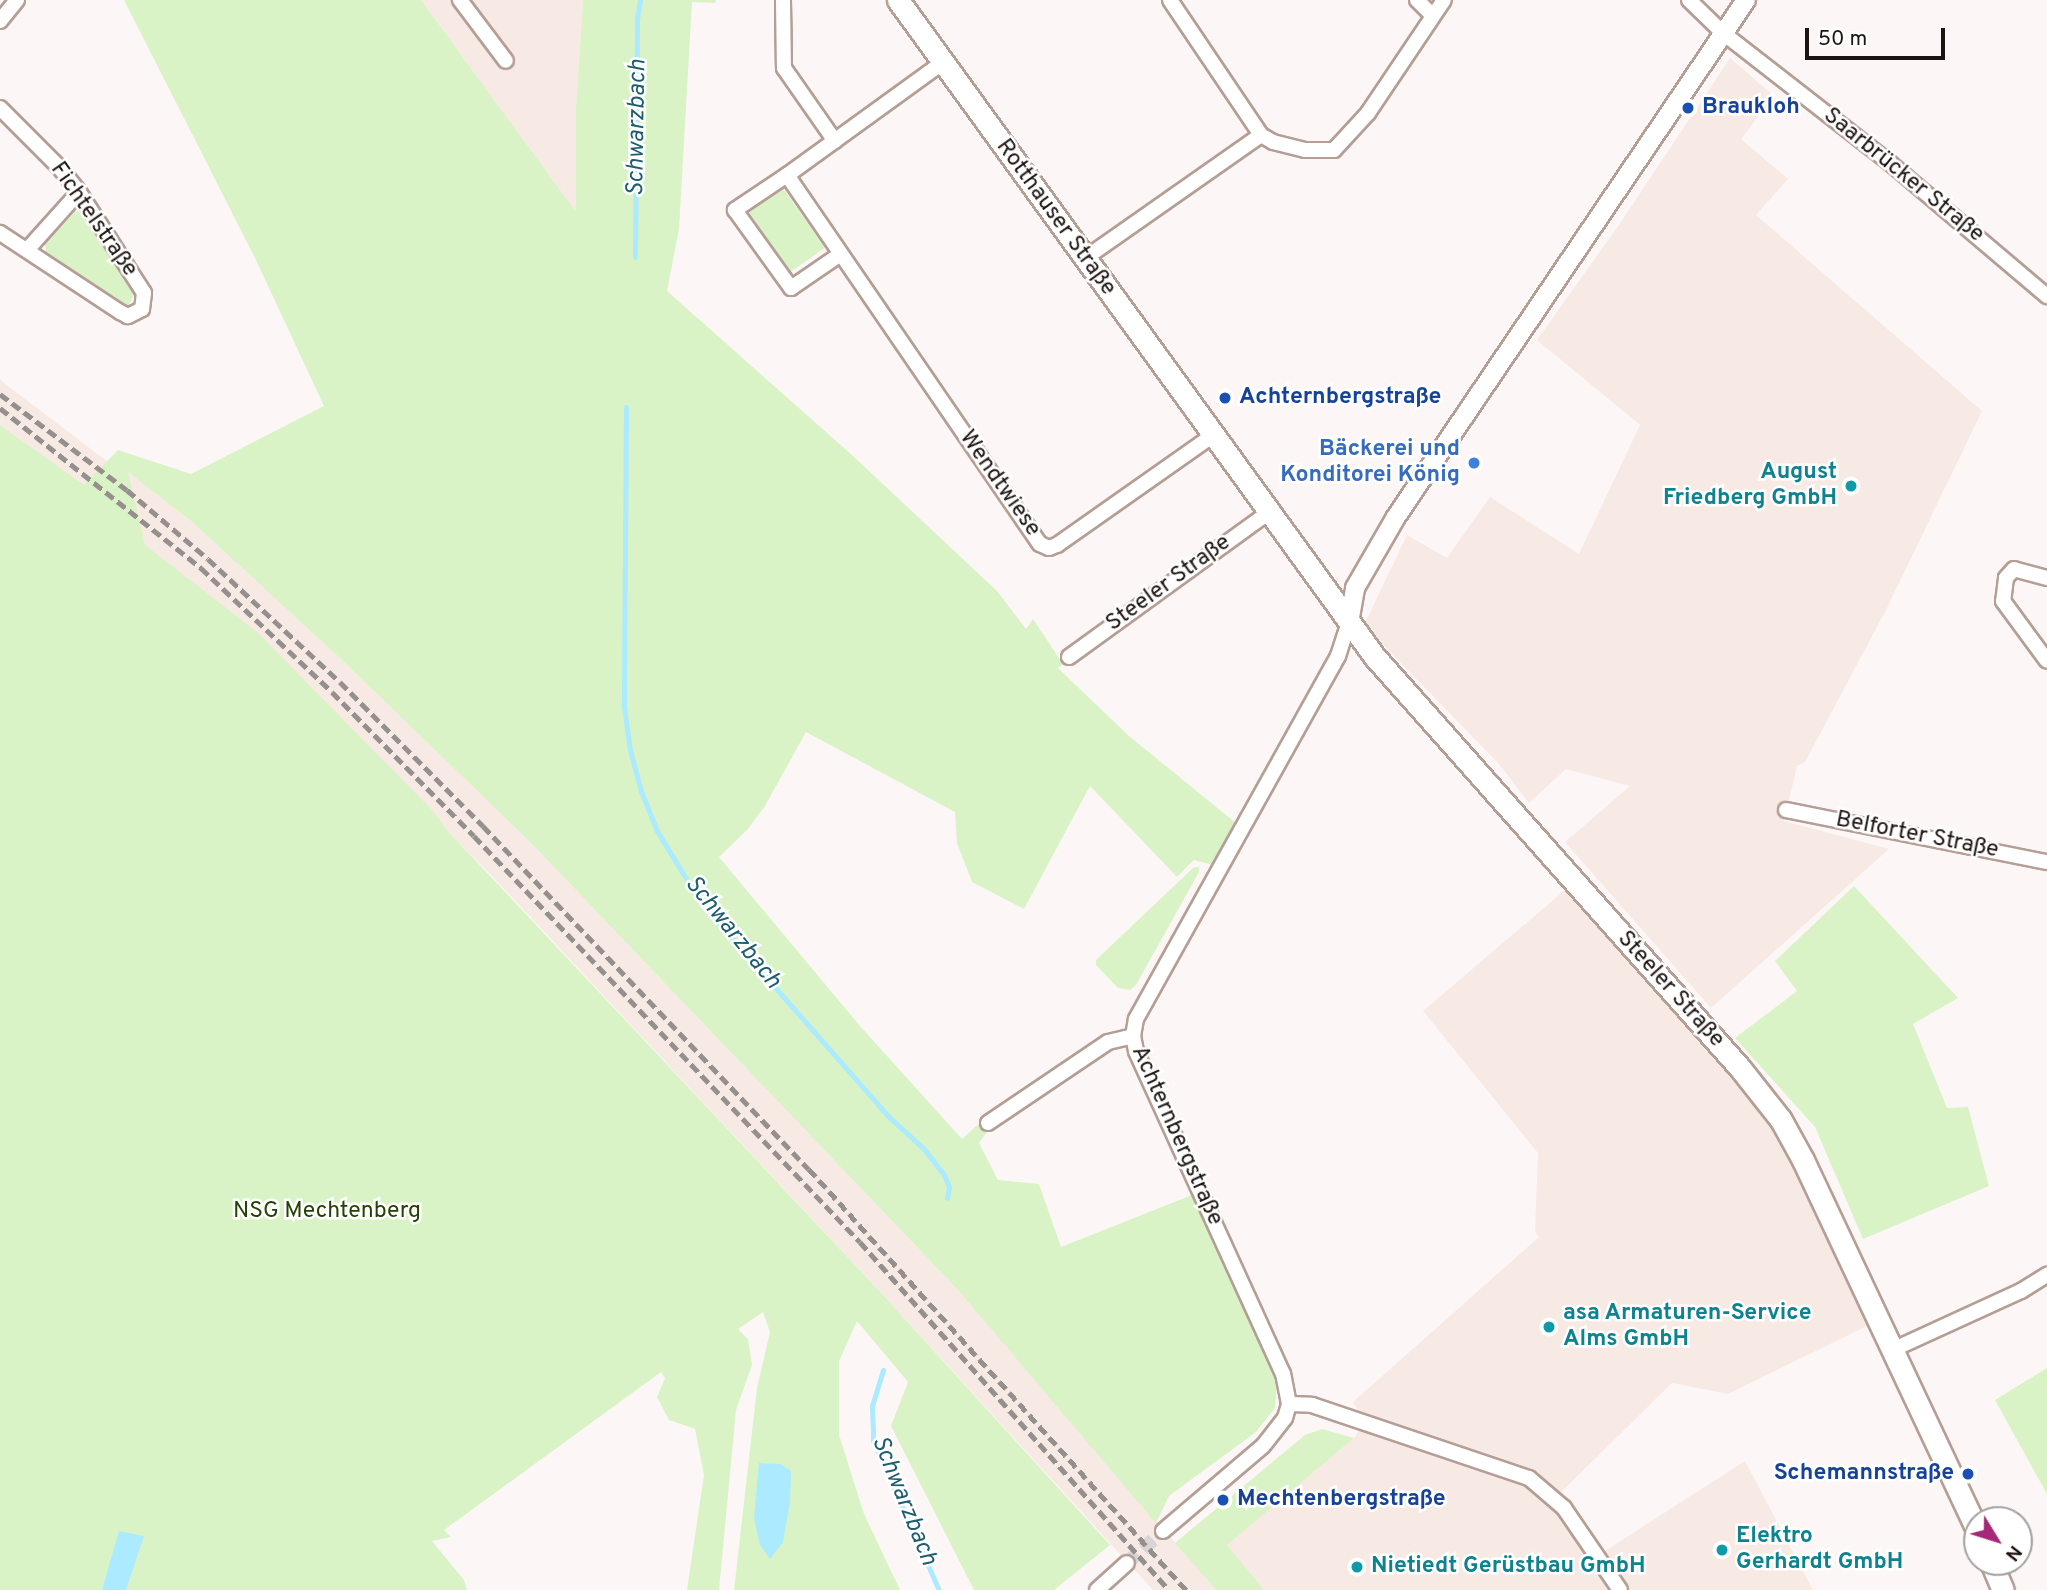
<!DOCTYPE html>
<html>
<head>
<meta charset="utf-8">
<style>
  body { margin:0 }
  #map { position:relative; width:2047px; height:1590px; overflow:hidden; background:#fcf7f6; font-family:Overpass,sans-serif }
  div>[style] { position:absolute }
  .built>* { inset:0; background:#f7e9e4 }
  .green>* { inset:0; background:#d9f3c6; transform-origin:0 0 }
  .water>* { inset:0; background:#abeaff }
  .stream>* { height:5px; margin:-2.5px; padding:0 2.5px; transform-origin:2.5px; border-radius:2.5px; background:#abeaff }
  .minor-tunnel>* { height:14px; margin-top:-7px; transform-origin:0; background:repeating-linear-gradient(90deg,#dad5d4 0 14px,transparent 0 21px) }
  .roads { filter:drop-shadow(2px 0 #b49e95) drop-shadow(-2px 0 #b49e95) drop-shadow(0 2px #b49e95) drop-shadow(0 -2px #b49e95) }
  .minor>* { height:14px; margin:-7px; padding:0 7px; transform-origin:7px; border-radius:7px; background:#fff }
  .tertiary>* { height:18px; margin:-9px; padding:0 9px; transform-origin:9px; border-radius:9px; background:#fff }
  .secondary>* { height:21px; margin:-10.5px; padding:0 10.5px; transform-origin:10.5px; border-radius:10.5px; background:#fff }
  .rail>* { height:5px; margin-top:-2.5px; transform-origin:0; background:repeating-linear-gradient(90deg,#958f8d 0 10px,transparent 0 15px) }
  .dots>* { width:19px; height:19px; translate:-50% -50%; box-sizing:border-box; border:4px solid #fff; border-radius:50% }
  span { translate:-50% -50%; white-space:nowrap; text-align:center; line-height:1.15; -webkit-text-stroke:5px #fff; paint-order:stroke }
  .transit-label { font-size:23px; color:#164399; font-weight:700 }
  .left { translate:0 -50%; text-align:left }
  .right { translate:-100% -50%; text-align:right }
  .street-label { font-size:23px; color:#1c1411 }
  .shop-label { font-size:23px; color:#366cbe; font-weight:700 }
  .culture-label { font-size:23px; color:#0d838f; font-weight:700 }
  .park-label { font-size:23px; color:#254202 }
  .water-label { font-size:24px; color:#1d5d70; font-style:italic }
  .north { position:absolute; left:1963px; top:1506px; width:70px; height:70px; box-sizing:border-box; background:#fff; border:2px solid #a4a1a0; border-radius:50%; rotate:128deg; font-size:19px; font-weight:700; line-height:28px; text-align:center; color:#1c1411 }
  .north::after { content:''; display:block; margin:auto; width:24px; height:32px; background:#a62778; clip-path:polygon(50% 0,100% 100%,50% 72%,0 100%) }
  .scale { position:absolute; left:1805px; top:28px; width:140px; height:32px; box-sizing:border-box; border:4px solid #1c1411; border-top:0; padding-left:9px; font-size:21px; line-height:24px; white-space:nowrap; color:#1c1411; -webkit-text-stroke:5px #fff; paint-order:stroke }
</style>
</head>
<body>
<div id="map">
  <div class="built">
    <div style="clip-path:polygon(421px 0,583px 0,576px 108px,577px 214px)"></div>
    <div style="clip-path:polygon(1730px 58px,1774px 96px,1741px 139px,1788px 179px,1756px 215px,1982px 411px,1886px 610px,1805px 762px,1797px 766px,1784px 821px,1889px 849px,1711px 1008px,1565px 842px,1630px 786px,1566px 769px,1529px 803px,1499px 764px,1364px 625px,1407px 535px,1447px 558px,1490px 497px,1579px 554px,1640px 425px,1537px 340px,1621px 222px)"></div>
    <div style="clip-path:polygon(0 380px,108px 462px,84px 486px,0 425px)"></div>
    <div style="clip-path:polygon(127px 471px,191px 521px,343px 661px,530px 842px,958px 1290px,1216px 1590px,1153px 1590px,884px 1296px,493px 877px,313px 694px,146px 550px)"></div>
    <div style="clip-path:polygon(1571px 885px,1765px 1107px,1873px 1323px,1728px 1394px,1672px 1383px,1550px 1503px,1591px 1560px,1745px 1461px,1813px 1590px,1264px 1590px,1226px 1545px,1354px 1438px,1365px 1422px,1353px 1402px,1539px 1237px,1535px 1231px,1538px 1153px,1423px 1011px)"></div>
  </div>
  <div class="green">
    <div style="clip-path:polygon(124px 0,421px 0,576px 212px,576px 108px,583px 0,716px 0,715px 3px,692px 2px,679px 229px,667px 291px,853px 456px,997px 591px,1026px 629px,1033px 619px,1063px 664px,1058px 668px,1129px 736px,1242px 828px,1220px 867px,1194px 860px,1177px 877px,1090px 786px,1024px 909px,972px 882px,957px 843px,955px 812px,806px 732px,765px 806px,748px 829px,719px 857px,860px 1026px,962px 1139px,984px 1119px,992px 1125px,979px 1143px,998px 1180px,1039px 1184px,1061px 1247px,1192px 1195px,1277px 1381px,1275px 1408px,1256px 1432px,1169px 1496px,1156px 1523px,958px 1290px,530px 842px,343px 661px,191px 521px,128px 472px,145px 545px,257px 632px,433px 811px,446px 829px,884px 1296px,1110px 1545px,1054px 1590px,974px 1590px,891px 1426px,908px 1382px,857px 1321px,839px 1361px,839px 1435px,864px 1514px,900px 1590px,734px 1590px,757px 1388px,770px 1332px,763px 1312px,738px 1329px,748px 1339px,752px 1365px,736px 1410px,719px 1590px,687px 1590px,704px 1475px,695px 1429px,669px 1420px,657px 1397px,665px 1378px,661px 1372px,444px 1530px,451px 1537px,432px 1541px,464px 1580px,467px 1590px,0 1590px,0 425px,84px 485px,118px 450px,191px 474px,324px 406px,255px 258px)"></div>
    <div style="left:783px;top:188px;width:73px;height:42px;rotate:55deg"></div>
    <div style="clip-path:polygon(76px 211px,80px 212px,134px 295px,128px 306px,46px 252px,45px 244px)"></div>
    <div style="clip-path:polygon(1194px 867px,1199px 867px,1199px 872px,1136px 985px,1130px 990px,1118px 988px,1096px 965px,1096px 960px)"></div>
    <div style="clip-path:polygon(1854px 886px,1958px 998px,1913px 1024px,1947px 1108px,1968px 1107px,1989px 1186px,1863px 1239px,1815px 1127px,1735px 1038px,1797px 991px,1775px 961px)"></div>
    <div style="clip-path:polygon(2047px 1368px,2047px 1494px,1995px 1400px)"></div>
    <div style="clip-path:polygon(1322px 1429px,1354px 1438px,1227px 1545px,1264px 1590px,1216px 1590px,1175px 1543px,1305px 1435px)"></div>
  </div>
  <div class="water">
    <div style="clip-path:polygon(759px 1463px,780px 1464px,791px 1471px,790px 1503px,783px 1542px,770px 1559px,760px 1545px,754px 1518px)"></div>
    <div style="clip-path:polygon(119px 1531px,144px 1536px,126px 1590px,102px 1590px)"></div>
  </div>
  <div class="stream">
    <div style="left:635px;top:257px;width:238px;rotate:-89.5deg"></div>
    <div style="left:637px;top:19px;width:19px;rotate:-81deg"></div>
    <div style="left:626px;top:407px;width:300px;rotate:90.4deg"></div>
    <div style="left:624px;top:707px;width:43px;rotate:82.1deg"></div>
    <div style="left:630px;top:750px;width:42px;rotate:75deg"></div>
    <div style="left:641px;top:791px;width:43px;rotate:68.2deg"></div>
    <div style="left:657px;top:831px;width:84px;rotate:58.6deg"></div>
    <div style="left:701px;top:903px;width:282px;rotate:48.7deg"></div>
    <div style="left:887px;top:1115px;width:50px;rotate:42.6deg"></div>
    <div style="left:924px;top:1149px;width:33px;rotate:52deg"></div>
    <div style="left:944px;top:1175px;width:13px;rotate:67deg"></div>
    <div style="left:949px;top:1187px;width:11px;rotate:100deg"></div>
    <div style="left:883px;top:1370px;width:38px;rotate:107deg"></div>
    <div style="left:872px;top:1406px;width:34px;rotate:88deg"></div>
    <div style="left:873px;top:1440px;width:164px;rotate:66.3deg"></div>
  </div>
  <div class="minor-tunnel">
    <div style="left:1127px;top:1563px;width:48px;rotate:-41.6deg"></div>
  </div>
  <div class="roads">
    <div class="minor">
      <div style="left:460px;top:0;width:76px;rotate:53deg"></div>
      <div style="left:783px;top:0;width:68px;rotate:89.2deg"></div>
      <div style="left:784px;top:68px;width:89px;rotate:55.1deg"></div>
      <div style="left:1170px;top:0;width:163px;rotate:56deg"></div>
      <div style="left:1261px;top:135px;width:14px;rotate:30deg"></div>
      <div style="left:1273px;top:142px;width:33px;rotate:14deg"></div>
      <div style="left:1305px;top:150px;width:29px"></div>
      <div style="left:1334px;top:150px;width:50px;rotate:-47.4deg"></div>
      <div style="left:1368px;top:113px;width:136px;rotate:-56.1deg"></div>
      <div style="left:1417px;top:0;width:21px;rotate:45deg"></div>
      <div style="left:1689px;top:0;width:47px;rotate:44.1deg"></div>
      <div style="left:1723px;top:33px;width:212px;rotate:37.9deg"></div>
      <div style="left:1890px;top:163px;width:206px;rotate:40.3deg"></div>
      <div style="left:0;top:21px;width:27px;rotate:-51deg"></div>
      <div style="left:942px;top:63px;width:191px;rotate:144.1deg"></div>
      <div style="left:787px;top:175px;width:447px;rotate:55.6deg"></div>
      <div style="left:1040px;top:544px;width:10px;rotate:24deg"></div>
      <div style="left:1049px;top:548px;width:9px;rotate:-21deg"></div>
      <div style="left:1057px;top:545px;width:189px;rotate:-35.1deg"></div>
      <div style="left:0;top:108px;width:83px;rotate:45deg"></div>
      <div style="left:59px;top:167px;width:32px;rotate:51deg"></div>
      <div style="left:79px;top:192px;width:120px;rotate:57.2deg"></div>
      <div style="left:144px;top:293px;width:16px;rotate:97deg"></div>
      <div style="left:142px;top:309px;width:16px;rotate:153deg"></div>
      <div style="left:128px;top:316px;width:9px;rotate:-153deg"></div>
      <div style="left:120px;top:312px;width:144px;rotate:-146.6deg"></div>
      <div style="left:787px;top:175px;width:63px;rotate:146.1deg"></div>
      <div style="left:735px;top:210px;width:96px;rotate:54.3deg"></div>
      <div style="left:791px;top:288px;width:58px;rotate:-34.5deg"></div>
      <div style="left:27px;top:250px;width:78px;rotate:-48.1deg"></div>
      <div style="left:1084px;top:259px;width:216px;rotate:-35deg"></div>
      <div style="left:2047px;top:578px;width:34px;rotate:-165deg"></div>
      <div style="left:2014px;top:569px;width:12px;rotate:132deg"></div>
      <div style="left:2006px;top:578px;width:23px;rotate:97deg"></div>
      <div style="left:2003px;top:601px;width:74px;rotate:53.7deg"></div>
      <div style="left:1069px;top:657px;width:247px;rotate:-35.9deg"></div>
      <div style="left:1786px;top:810px;width:266px;rotate:11.3deg"></div>
      <div style="left:988px;top:1123px;width:145px;rotate:-34deg"></div>
      <div style="left:1108px;top:1042px;width:26px;rotate:-13deg"></div>
      <div style="left:1892px;top:1350px;width:142px;rotate:-24.6deg"></div>
      <div style="left:2021px;top:1291px;width:31px;rotate:-32deg"></div>
      <div style="left:1289px;top:1404px;width:23px;rotate:2deg"></div>
      <div style="left:1312px;top:1405px;width:229px;rotate:18.6deg"></div>
      <div style="left:1529px;top:1478px;width:46px;rotate:40.6deg"></div>
      <div style="left:1564px;top:1508px;width:99px;rotate:55.7deg"></div>
      <div style="left:1163px;top:1531px;width:131px;rotate:-40.4deg"></div>
      <div style="left:1263px;top:1446px;width:36px;rotate:-52deg"></div>
      <div style="left:1285px;top:1418px;width:15px;rotate:-74deg"></div>
      <div style="left:1289px;top:1404px;width:31px;rotate:-101deg"></div>
      <div style="left:1283px;top:1374px;width:355px;rotate:-114.5deg"></div>
      <div style="left:1136px;top:1051px;width:15px;rotate:-101deg"></div>
      <div style="left:1133px;top:1036px;width:17px;rotate:-80deg"></div>
      <div style="left:1136px;top:1019px;width:415px;rotate:-60.9deg"></div>
      <div style="left:1338px;top:656px;width:35px;rotate:-72deg"></div>
      <div style="left:1097px;top:1590px;width:40px;rotate:-42deg"></div>
    </div>
    <div class="tertiary">
      <div style="left:1349px;top:623px;width:36px;rotate:-80deg"></div>
      <div style="left:1355px;top:588px;width:82px;rotate:-60deg"></div>
      <div style="left:1396px;top:517px;width:624px;rotate:-55.9deg"></div>
    </div>
    <div class="secondary">
      <div style="left:898px;top:0;width:811px;rotate:54.03deg"></div>
      <div style="left:1374px;top:656px;width:551px;rotate:48.38deg"></div>
      <div style="left:1740px;top:1068px;width:66px;rotate:51.7deg"></div>
      <div style="left:1781px;top:1120px;width:46px;rotate:61.2deg"></div>
      <div style="left:1803px;top:1160px;width:408px;rotate:64.8deg"></div>
      <div style="left:1991px;top:1562px;width:30px;rotate:67deg"></div>
    </div>
  </div>
  <div class="rail">
    <div style="left:0;top:394px;width:159px;rotate:37.1deg"></div>
    <div style="left:127px;top:490px;width:106px;rotate:40.4deg"></div>
    <div style="left:208px;top:559px;width:180px;rotate:43deg"></div>
    <div style="left:340px;top:682px;width:203px;rotate:45.2deg"></div>
    <div style="left:483px;top:826px;width:473px;rotate:46.5deg"></div>
    <div style="left:809px;top:1169px;width:565px;rotate:48.16deg"></div>
    <div style="left:0;top:408px;width:257px;rotate:38.5deg"></div>
    <div style="left:201px;top:568px;width:180px;rotate:43.4deg"></div>
    <div style="left:332px;top:692px;width:202px;rotate:45.4deg"></div>
    <div style="left:474px;top:836px;width:560px;rotate:46.45deg"></div>
    <div style="left:860px;top:1242px;width:465px;rotate:48.4deg"></div>
  </div>
  <div class="dots">
    <div style="left:1688px;top:108px;background:#1a4fb4"></div>
    <div style="left:1225px;top:398px;background:#1a4fb4"></div>
    <div style="left:1474px;top:463px;background:#3f7fe0"></div>
    <div style="left:1851px;top:486px;background:#0f9aa8"></div>
    <div style="left:1549px;top:1327px;background:#0f9aa8"></div>
    <div style="left:1968px;top:1474px;background:#1a4fb4"></div>
    <div style="left:1223px;top:1500px;background:#1a4fb4"></div>
    <div style="left:1722px;top:1550px;background:#0f9aa8"></div>
    <div style="left:1357px;top:1567px;background:#0f9aa8"></div>
  </div>
  <div class="transit-label">
    <span class="left" style="left:1702px;top:108px">Braukloh</span>
    <span class="left" style="left:1239px;top:398px">Achternbergstraße</span>
    <span class="right" style="left:1954px;top:1474px">Schemannstraße</span>
    <span class="left" style="left:1237px;top:1500px">Mechtenbergstraße</span>
  </div>
  <div class="street-label">
    <span style="left:1903px;top:176px;rotate:39deg">Saarbrücker Straße</span>
    <span style="left:1055px;top:218px;rotate:54deg">Rotthauser Straße</span>
    <span style="left:93px;top:220px;rotate:55deg">Fichtelstraße</span>
    <span style="left:999px;top:484px;rotate:55deg">Wendtwiese</span>
    <span style="left:1169px;top:584px;rotate:-36deg">Steeler Straße</span>
    <span style="left:1917px;top:836px;rotate:11deg">Belforter Straße</span>
    <span style="left:1670px;top:990px;rotate:48deg">Steeler Straße</span>
    <span style="left:1176px;top:1136px;rotate:66deg">Achternbergstraße</span>
  </div>
  <div class="shop-label">
    <span class="right" style="left:1460px;top:463px">Bäckerei und<br>Konditorei König</span>
  </div>
  <div class="culture-label">
    <span class="right" style="left:1837px;top:486px">August<br>Friedberg GmbH</span>
    <span class="left" style="left:1563px;top:1327px">asa Armaturen-Service<br>Alms GmbH</span>
    <span class="left" style="left:1736px;top:1550px">Elektro<br>Gerhardt GmbH</span>
    <span class="left" style="left:1371px;top:1567px">Nietiedt Gerüstbau GmbH</span>
  </div>
  <div class="park-label">
    <span style="left:327px;top:1212px">NSG Mechtenberg</span>
  </div>
  <div class="water-label">
    <span style="left:638px;top:128px;rotate:-89deg">Schwarzbach</span>
    <span style="left:732px;top:933px;rotate:51deg">Schwarzbach</span>
    <span style="left:903px;top:1501px;rotate:68deg">Schwarzbach</span>
  </div>
  <div class="north">N</div>
  <div class="scale">50 m</div>
</div>
</body>
</html>
